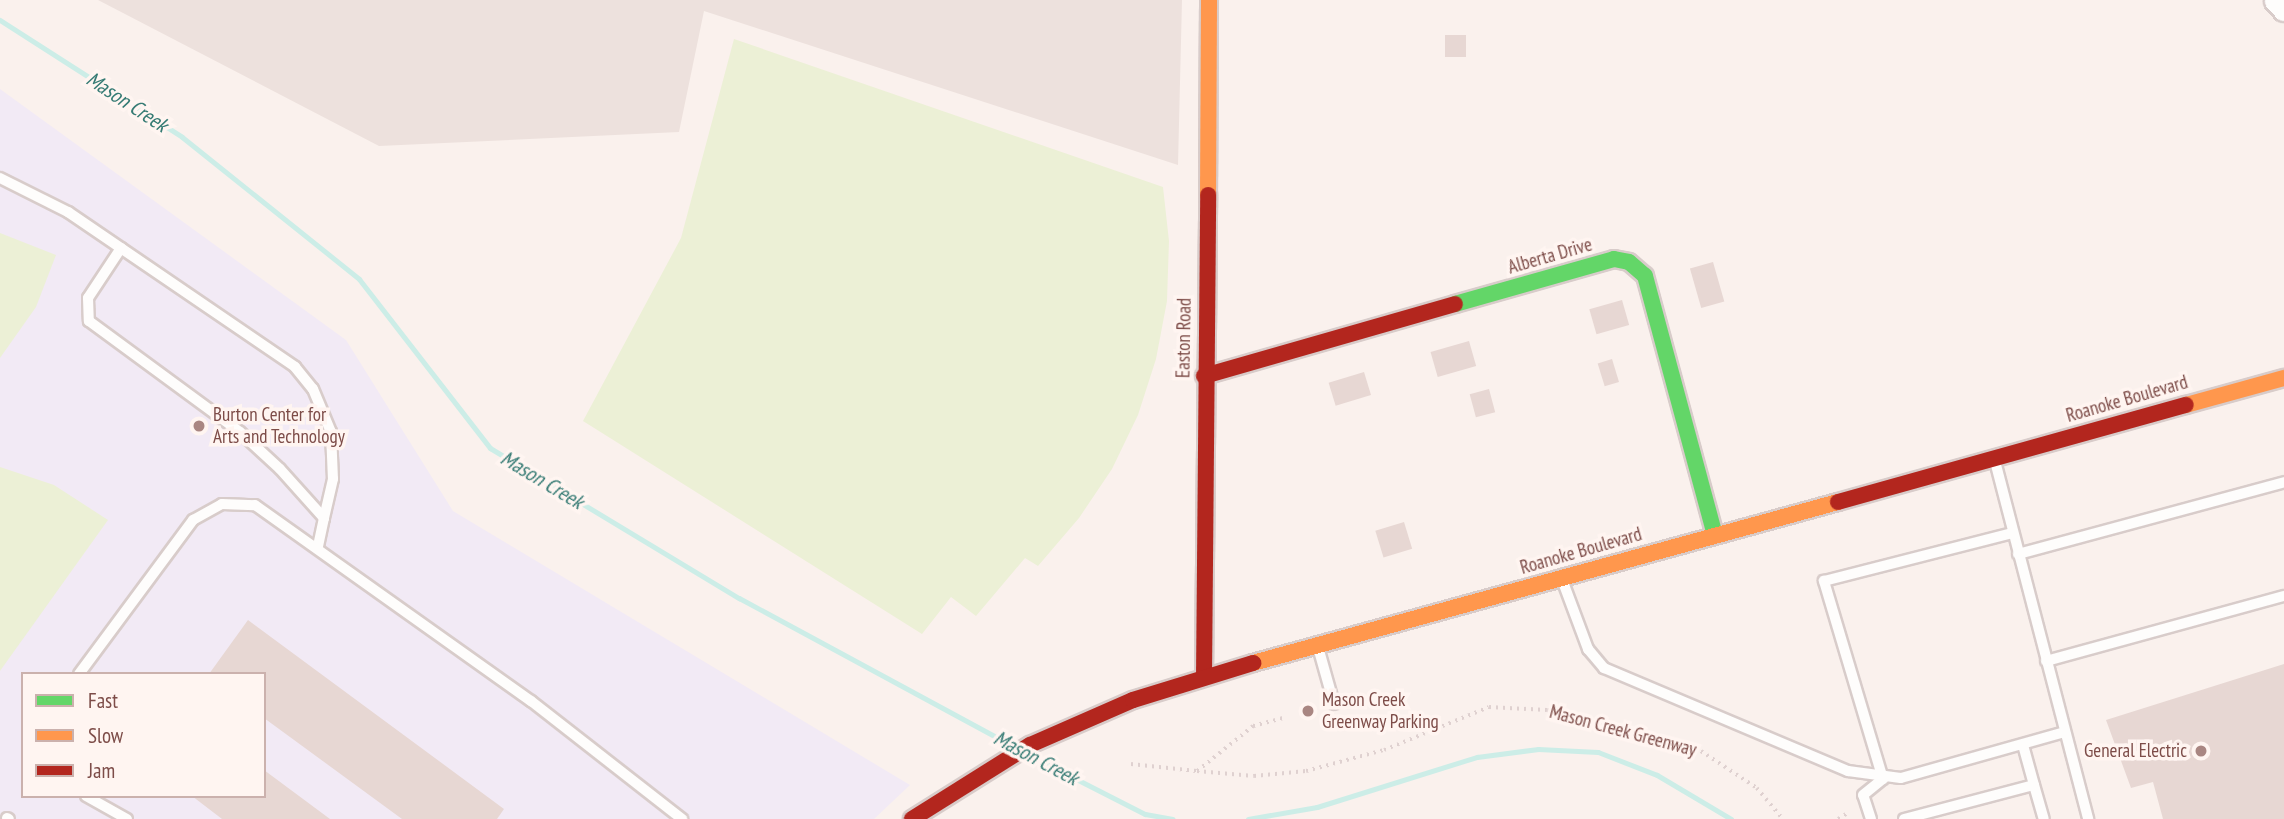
<!DOCTYPE html>
<html>
<head>
<meta charset="utf-8">
<style>
  body { margin:0 }
  #map { position:relative; width:2284px; height:819px; overflow:hidden; background:#faf1ed; font-family:"PT Sans Narrow",sans-serif }
  div>[style] { position:absolute }
  .industrial>* { inset:0; background:#ede1dd }
  .education>* { inset:0; background:#f2eaf5 }
  .green>* { inset:0; background:#ecf0d6 }
  .stream>* { height:5px; margin:-2.5px; padding:0 2.5px; transform-origin:2.5px; border-radius:2.5px; background:#ccede7 }
  .building>* { inset:0; background:#e7d7d3; transform-origin:0 0 }
  .path>* { height:3.5px; margin-top:-1.75px; transform-origin:0; background:repeating-linear-gradient(90deg,#dfd1d0 0 2px,transparent 0 7px) }
  .roads { filter:drop-shadow(2px 0 #d8ccca) drop-shadow(-2px 0 #d8ccca) drop-shadow(0 2px #d8ccca) drop-shadow(0 -2px #d8ccca) }
  .lane>* { height:10px; margin:-5px; padding:0 5px; transform-origin:5px; border-radius:5px; background:#fefdfc }
  .street>* { height:23px; margin:-11.5px; padding:0 11.5px; transform-origin:11.5px; border-radius:11.5px; background:#fefdfc }
  .fast>* { height:16px; margin:-8px; padding:0 8px; transform-origin:8px; border-radius:8px; background:#63d668 }
  .slow>* { height:16px; margin:-8px; padding:0 8px; transform-origin:8px; border-radius:8px; background:#ff974d }
  .jam>* { height:16px; margin:-8px; padding:0 8px; transform-origin:8px; border-radius:8px; background:#b3261e }
  .dots>* { width:19px; height:19px; translate:-50% -50%; box-sizing:border-box; border:4px solid #fff5f1; border-radius:50% }
  span { translate:-50% -50%; white-space:nowrap; text-align:center; line-height:1.15; -webkit-text-stroke:7px #fff5f1; paint-order:stroke }
  .street-label { font-size:19px; color:#7d4c48 }
  .poi-label { font-size:19px; color:#7d4c48 }
  .left { translate:0 -50%; text-align:left }
  .right { translate:-100% -50%; text-align:right }
  .water-label { font-size:21px; color:#367b74; font-style:italic }
  .legend { position:absolute; left:21px; top:672px; width:245px; height:126px; box-sizing:border-box; background:#fff5f1; border:2px solid #cbb1ad; margin:0; padding:9px 12px; list-style:none; font-size:21px; color:#7d4c48 }
  .legend li { display:flex; align-items:center; gap:14px; height:35px }
  .legend b { width:35px; border:2px solid #cbb1ad }
</style>
</head>
<body>
<div id="map">
  <div class="industrial">
    <div style="clip-path:polygon(98px 0,1182px 0,1178px 165px,704px 11px,679px 132px,379px 146px)"></div>
  </div>
  <div class="education">
    <div style="clip-path:polygon(evenodd,0 89px,346px 340px,453px 511px,910px 785px,874px 819px,0 819px,0 89px,23px 674px,264px 674px,264px 796px,23px 796px,23px 674px)"></div>
  </div>
  <div class="green">
    <div style="clip-path:polygon(734px 39px,1163px 187px,1169px 241px,1167px 301px,1156px 359px,1138px 415px,1112px 469px,1079px 518px,1038px 566px,1025px 558px,976px 616px,951px 597px,922px 634px,583px 421px,681px 238px)"></div>
    <div style="clip-path:polygon(0 233px,56px 255px,36px 307px,0 358px)"></div>
    <div style="clip-path:polygon(0 467px,54px 485px,108px 520px,0 671px)"></div>
  </div>
  <div class="stream">
    <div style="left:0;top:20px;width:216px;rotate:32.7deg"></div>
    <div style="left:182px;top:137px;width:227px;rotate:38.7deg"></div>
    <div style="left:359px;top:279px;width:214px;rotate:52.2deg"></div>
    <div style="left:490px;top:448px;width:291px;rotate:31.1deg"></div>
    <div style="left:739px;top:598px;width:307px;rotate:28.4deg"></div>
    <div style="left:1033px;top:757px;width:126px;rotate:27deg"></div>
    <div style="left:1145px;top:814px;width:28px;rotate:10deg"></div>
    <div style="left:1248px;top:819px;width:70px;rotate:-9.9deg"></div>
    <div style="left:1317px;top:807px;width:168px;rotate:-17.4deg"></div>
    <div style="left:1477px;top:757px;width:62px;rotate:-7.5deg"></div>
    <div style="left:1538px;top:749px;width:60px;rotate:2.9deg"></div>
    <div style="left:1598px;top:752px;width:63px;rotate:21.3deg"></div>
    <div style="left:1657px;top:775px;width:86px;rotate:30.7deg"></div>
  </div>
  <div class="building">
    <div style="left:1445px;top:35px;width:21px;height:22px"></div>
    <div style="left:1713px;top:262px;width:41px;height:24px;rotate:74deg"></div>
    <div style="left:1622px;top:300px;width:26px;height:34px;rotate:74deg"></div>
    <div style="left:1469px;top:341px;width:26px;height:40px;rotate:74deg"></div>
    <div style="left:1612px;top:359px;width:24px;height:15px;rotate:73deg"></div>
    <div style="left:1364px;top:372px;width:24px;height:37px;rotate:73deg"></div>
    <div style="left:1489px;top:389px;width:24px;height:20px;rotate:75deg"></div>
    <div style="left:1404px;top:522px;width:28px;height:30px;rotate:73deg"></div>
    <div style="clip-path:polygon(248px 620px,504px 809px,497px 819px,402px 819px,264px 718px,264px 674px,209px 674px)"></div>
    <div style="clip-path:polygon(2284px 664px,2284px 819px,2163px 819px,2153px 782px,2131px 788px,2106px 720px)"></div>
    <div style="clip-path:polygon(264px 770px,330px 819px,222px 819px,192px 796px,264px 796px)"></div>
  </div>
  <div class="path">
    <div style="left:1131px;top:764px;width:66px;rotate:6.1deg"></div>
    <div style="left:1197px;top:771px;width:72px;rotate:-38.8deg"></div>
    <div style="left:1253px;top:726px;width:31px;rotate:-15deg"></div>
    <div style="left:1197px;top:771px;width:57px;rotate:5deg"></div>
    <div style="left:1254px;top:776px;width:52px;rotate:-5.5deg"></div>
    <div style="left:1306px;top:771px;width:81px;rotate:-15.1deg"></div>
    <div style="left:1384px;top:750px;width:113px;rotate:-22.3deg"></div>
    <div style="left:1489px;top:707px;width:58px;rotate:3deg"></div>
    <div style="left:1547px;top:710px;width:159px;rotate:14.9deg"></div>
    <div style="left:1701px;top:751px;width:67px;rotate:33.5deg"></div>
    <div style="left:1757px;top:788px;width:40px;rotate:50deg"></div>
    <div style="left:1838px;top:819px;width:13px;rotate:-32deg"></div>
  </div>
  <div class="roads">
    <div class="lane">
      <div style="left:0;top:178px;width:76px;rotate:26.6deg"></div>
      <div style="left:68px;top:212px;width:275px;rotate:34.3deg"></div>
      <div style="left:295px;top:367px;width:28px;rotate:51deg"></div>
      <div style="left:313px;top:389px;width:47px;rotate:67.3deg"></div>
      <div style="left:331px;top:432px;width:47px;rotate:87.6deg"></div>
      <div style="left:333px;top:479px;width:40px;rotate:103deg"></div>
      <div style="left:121px;top:248px;width:60px;rotate:123.4deg"></div>
      <div style="left:88px;top:298px;width:23px;rotate:88deg"></div>
      <div style="left:89px;top:321px;width:187px;rotate:36.3deg"></div>
      <div style="left:240px;top:432px;width:54px;rotate:42.8deg"></div>
      <div style="left:280px;top:469px;width:66px;rotate:48.1deg"></div>
      <div style="left:324px;top:518px;width:29px;rotate:102deg"></div>
      <div style="left:1995px;top:461px;width:370px;rotate:75.4deg"></div>
      <div style="left:2018px;top:554px;width:276px;rotate:-15.1deg"></div>
      <div style="left:1563px;top:582px;width:72px;rotate:69.5deg"></div>
      <div style="left:1588px;top:649px;width:25px;rotate:50deg"></div>
      <div style="left:1604px;top:668px;width:265px;rotate:22.9deg"></div>
      <div style="left:1848px;top:771px;width:53px;rotate:7.5deg"></div>
      <div style="left:1901px;top:778px;width:170px;rotate:-15.7deg"></div>
      <div style="left:1318px;top:647px;width:59px;rotate:74.3deg"></div>
      <div style="left:2046px;top:661px;width:247px;rotate:-15.3deg"></div>
      <div style="left:79px;top:674px;width:192px;rotate:-53.5deg"></div>
      <div style="left:193px;top:520px;width:33px;rotate:-29deg"></div>
      <div style="left:222px;top:504px;width:33px;rotate:2deg"></div>
      <div style="left:255px;top:505px;width:339px;rotate:35.4deg"></div>
      <div style="left:531px;top:701px;width:192px;rotate:38deg"></div>
      <div style="left:2023px;top:745px;width:41px;rotate:74.6deg"></div>
      <div style="left:86px;top:796px;width:47px;rotate:29.3deg"></div>
      <div style="left:7px;top:818px;width:2px;rotate:27deg"></div>
      <div style="left:1871px;top:819px;width:25px;rotate:-108deg"></div>
      <div style="left:1863px;top:795px;width:26px;rotate:-39deg"></div>
      <div style="left:1883px;top:779px;width:207px;rotate:-106.6deg"></div>
      <div style="left:1824px;top:581px;width:195px;rotate:-14.3deg"></div>
      <div style="left:1904px;top:819px;width:134px;rotate:-14.7deg"></div>
      <div style="left:2034px;top:785px;width:35px;rotate:74deg"></div>
    </div>
    <div class="street">
      <div style="left:2276px;top:0;width:12px;rotate:48deg"></div>
    </div>
    <div class="fast">
      <div style="left:1455px;top:304px;width:165px;rotate:-15.8deg"></div>
      <div style="left:1614px;top:259px;width:15px;rotate:11deg"></div>
      <div style="left:1629px;top:262px;width:21px;rotate:41deg"></div>
      <div style="left:1645px;top:276px;width:268px;rotate:74.9deg"></div>
    </div>
    <div class="slow">
      <div style="left:1208px;top:195px;width:195px;rotate:-89.7deg"></div>
      <div style="left:2186px;top:405px;width:102px;rotate:-15.4deg"></div>
      <div style="left:1253px;top:663px;width:607px;rotate:-15.39deg"></div>
    </div>
    <div class="jam">
      <div style="left:1204px;top:376px;width:261px;rotate:-16deg"></div>
      <div style="left:1838px;top:502px;width:361px;rotate:-15.6deg"></div>
      <div style="left:1204px;top:677px;width:482px;rotate:-89.5deg"></div>
      <div style="left:912px;top:819px;width:139px;rotate:-32.1deg"></div>
      <div style="left:1030px;top:745px;width:112px;rotate:-23.6deg"></div>
      <div style="left:1133px;top:700px;width:126px;rotate:-17.1deg"></div>
    </div>
  </div>
  <div class="dots">
    <div style="left:199px;top:426px;background:#a98682"></div>
    <div style="left:1308px;top:711px;background:#a98682"></div>
    <div style="left:2201px;top:751px;background:#a98682"></div>
  </div>
  <div class="street-label">
    <span style="left:1550px;top:256px;rotate:-16deg">Alberta Drive</span>
    <span style="left:1184px;top:338px;rotate:-89deg">Easton Road</span>
    <span style="left:2127px;top:399px;rotate:-16deg">Roanoke Boulevard</span>
    <span style="left:1581px;top:551px;rotate:-16deg">Roanoke Boulevard</span>
    <span style="left:1623px;top:731px;rotate:15deg">Mason Creek Greenway</span>
  </div>
  <div class="poi-label">
    <span class="left" style="left:213px;top:426px">Burton Center for<br>Arts and Technology</span>
    <span class="left" style="left:1322px;top:711px">Mason Creek<br>Greenway Parking</span>
    <span class="right" style="left:2187px;top:751px">General Electric</span>
  </div>
  <div class="water-label">
    <span style="left:127px;top:102px;rotate:33deg">Mason Creek</span>
    <span style="left:542px;top:480px;rotate:31deg">Mason Creek</span>
    <span style="left:1036px;top:758px;rotate:28deg">Mason Creek</span>
  </div>
  <ul class="legend">
  <li><b style="height:9px;background:#63d668"></b>Fast</li>
  <li><b style="height:9px;background:#ff974d"></b>Slow</li>
  <li><b style="height:9px;background:#b3261e"></b>Jam</li>
  </ul>
</div>
</body>
</html>
